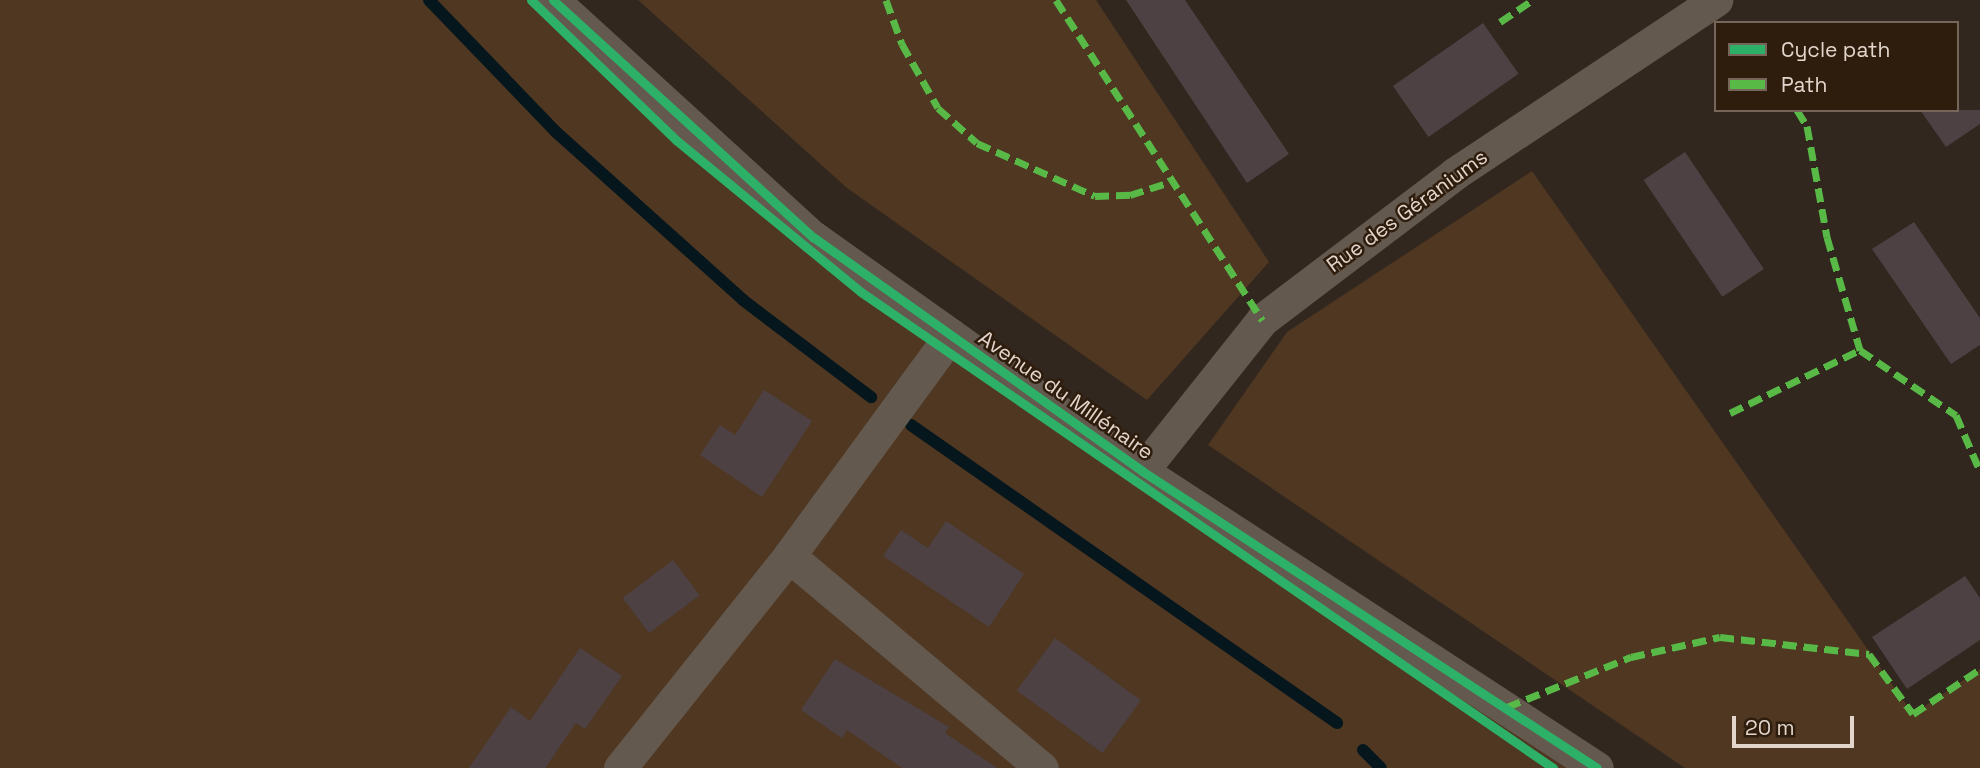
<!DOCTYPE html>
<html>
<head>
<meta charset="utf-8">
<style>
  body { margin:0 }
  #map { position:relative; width:1980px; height:768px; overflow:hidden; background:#31271e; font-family:"Space Grotesk",sans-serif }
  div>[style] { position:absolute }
  .green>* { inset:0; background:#4f3722 }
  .stream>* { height:12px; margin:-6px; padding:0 6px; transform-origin:6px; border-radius:6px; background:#05161c }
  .building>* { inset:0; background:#4d4144; transform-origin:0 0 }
  .minor>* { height:33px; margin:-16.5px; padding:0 16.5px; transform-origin:16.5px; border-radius:16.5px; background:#64594e }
  .quiet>* { height:7px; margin-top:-3.5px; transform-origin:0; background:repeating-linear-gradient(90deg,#58b947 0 14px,transparent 0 21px) }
  .cycleway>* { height:9px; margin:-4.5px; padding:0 4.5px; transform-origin:4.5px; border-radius:4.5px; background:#2db169 }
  span { translate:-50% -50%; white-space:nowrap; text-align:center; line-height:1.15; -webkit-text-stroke:5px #2e1c0c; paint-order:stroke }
  .street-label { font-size:21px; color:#e2d5cc }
  .legend { position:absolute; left:1714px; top:21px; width:245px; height:91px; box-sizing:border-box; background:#2e1c0c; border:2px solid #766659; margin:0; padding:9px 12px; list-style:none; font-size:21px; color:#e2d5cc }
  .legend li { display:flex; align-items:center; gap:14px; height:35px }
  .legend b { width:35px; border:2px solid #766659 }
  .scale { position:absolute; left:1732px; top:716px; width:122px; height:32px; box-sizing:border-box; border:4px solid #e2d5cc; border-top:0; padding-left:9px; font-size:21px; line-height:24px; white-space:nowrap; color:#e2d5cc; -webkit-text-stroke:5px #2e1c0c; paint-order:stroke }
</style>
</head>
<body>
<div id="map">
  <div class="green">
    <div style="clip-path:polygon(0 0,553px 0,813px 237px,1597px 768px,0 768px)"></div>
    <div style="clip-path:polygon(638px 0,1096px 0,1269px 262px,1147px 400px,847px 188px)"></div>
    <div style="clip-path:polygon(1532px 171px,1913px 714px,1980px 669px,1980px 768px,1685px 768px,1208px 445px,1287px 332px)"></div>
  </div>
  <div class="stream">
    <div style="left:429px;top:0;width:183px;rotate:46.1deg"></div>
    <div style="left:556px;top:132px;width:251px;rotate:41.9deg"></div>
    <div style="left:743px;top:300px;width:161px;rotate:37.2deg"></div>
    <div style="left:911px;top:425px;width:520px;rotate:34.97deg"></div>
    <div style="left:1363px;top:750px;width:25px;rotate:45deg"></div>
  </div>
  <div class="building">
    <div style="clip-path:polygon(1126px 0,1185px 0,1289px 154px,1247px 183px)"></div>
    <div style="left:1483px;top:23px;width:62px;height:110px;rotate:55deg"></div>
    <div style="clip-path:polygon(1920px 110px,1980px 110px,1980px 124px,1946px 147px)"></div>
    <div style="left:1685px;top:152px;width:141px;height:50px;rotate:56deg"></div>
    <div style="clip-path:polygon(1914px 222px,1980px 318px,1980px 345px,1951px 364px,1872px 249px)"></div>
    <div style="clip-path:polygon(764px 390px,812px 421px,762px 497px,700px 455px,720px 425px,735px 435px)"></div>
    <div style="clip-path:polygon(946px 521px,1024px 574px,989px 627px,883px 556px,901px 530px,928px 548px)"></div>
    <div style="left:673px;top:560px;width:44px;height:63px;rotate:53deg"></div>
    <div style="clip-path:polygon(1965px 576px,1980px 598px,1980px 640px,1907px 689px,1872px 637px)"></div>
    <div style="left:1055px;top:638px;width:106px;height:65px;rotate:36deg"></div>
    <div style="clip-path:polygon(580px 648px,622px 676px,585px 729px,576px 723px,545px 768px,469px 768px,511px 707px,530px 721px)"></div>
    <div style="clip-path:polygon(835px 659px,949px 727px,945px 733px,997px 768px,902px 768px,847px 730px,842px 738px,801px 710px)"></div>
  </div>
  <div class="minor">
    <div style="left:553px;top:0;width:352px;rotate:42.4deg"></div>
    <div style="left:813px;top:237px;width:404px;rotate:35.4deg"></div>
    <div style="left:1142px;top:471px;width:543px;rotate:33.13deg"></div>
    <div style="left:1142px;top:471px;width:193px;rotate:-51.5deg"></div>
    <div style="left:1262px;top:320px;width:241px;rotate:-37.2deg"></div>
    <div style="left:1454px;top:174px;width:315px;rotate:-33.6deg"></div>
    <div style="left:789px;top:556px;width:330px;rotate:40deg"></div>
    <div style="left:620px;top:768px;width:271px;rotate:-51.4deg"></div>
    <div style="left:789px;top:556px;width:274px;rotate:-53.8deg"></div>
  </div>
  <div class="quiet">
    <div style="left:886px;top:0;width:47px;rotate:70deg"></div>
    <div style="left:902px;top:44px;width:73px;rotate:60.6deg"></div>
    <div style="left:938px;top:108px;width:52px;rotate:41.9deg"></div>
    <div style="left:977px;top:143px;width:129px;rotate:24.2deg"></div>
    <div style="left:1095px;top:196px;width:35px;rotate:-2deg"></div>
    <div style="left:1130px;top:195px;width:45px;rotate:-18deg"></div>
    <div style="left:1056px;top:0;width:381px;rotate:57.2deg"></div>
    <div style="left:1500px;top:22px;width:40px;rotate:-34deg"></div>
    <div style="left:1797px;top:110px;width:19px;rotate:58deg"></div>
    <div style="left:1807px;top:126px;width:113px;rotate:79.8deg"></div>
    <div style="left:1827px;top:237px;width:118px;rotate:73.7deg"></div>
    <div style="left:1860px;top:350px;width:116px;rotate:34.1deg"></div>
    <div style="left:1956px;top:415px;width:61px;rotate:66.8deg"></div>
    <div style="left:1730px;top:413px;width:144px;rotate:-25.9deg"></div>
    <div style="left:1507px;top:707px;width:134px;rotate:-22deg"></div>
    <div style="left:1631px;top:657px;width:91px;rotate:-12.7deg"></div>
    <div style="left:1720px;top:637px;width:150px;rotate:6.5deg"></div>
    <div style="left:1869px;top:654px;width:74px;rotate:53.7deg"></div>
    <div style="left:1913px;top:714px;width:81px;rotate:-33.9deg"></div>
  </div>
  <div class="cycleway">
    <div style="left:531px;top:0;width:202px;rotate:44deg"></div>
    <div style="left:676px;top:140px;width:239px;rotate:39.4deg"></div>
    <div style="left:861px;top:292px;width:840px;rotate:34.52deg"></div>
    <div style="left:553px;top:0;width:352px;rotate:42.4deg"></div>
    <div style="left:813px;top:237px;width:404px;rotate:35.4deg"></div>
    <div style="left:1142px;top:471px;width:543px;rotate:33.13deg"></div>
  </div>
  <div class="street-label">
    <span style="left:1407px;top:211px;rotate:-36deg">Rue des Géraniums</span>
    <span style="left:1066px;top:395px;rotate:35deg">Avenue du Millénaire</span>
  </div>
  <ul class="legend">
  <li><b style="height:9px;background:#2db169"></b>Cycle path</li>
  <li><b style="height:9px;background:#58b947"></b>Path</li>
  </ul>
  <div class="scale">20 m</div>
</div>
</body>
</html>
